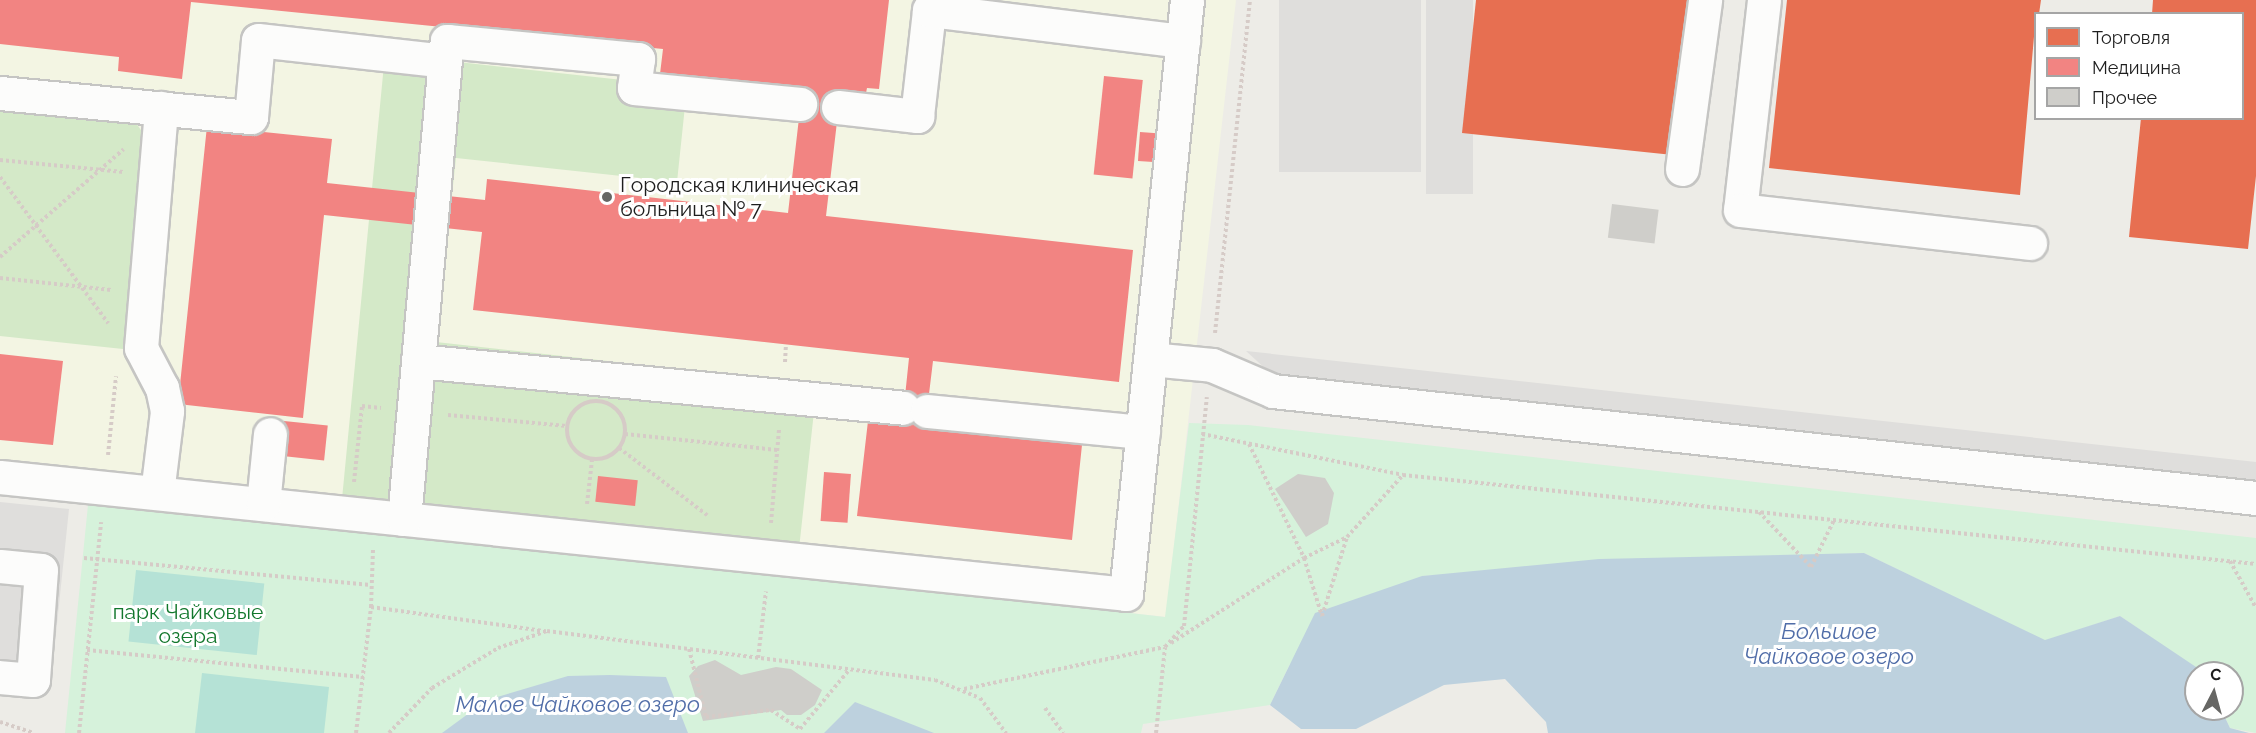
<!DOCTYPE html>
<html>
<head>
<meta charset="utf-8">
<style>
  body { margin:0 }
  #map { position:relative; width:2256px; height:733px; overflow:hidden; background:#edece7; font-family:Raleway,sans-serif }
  div>[style] { position:absolute }
  .education>* { inset:0; background:#f3f5e3 }
  .grass>* { inset:0; background:#d4e9c8 }
  .park>* { inset:0; background:#d6f2db }
  .pitch>* { inset:0; background:#b5e2d6; transform-origin:0 0 }
  .parking>* { inset:0; background:#dfdedc; transform-origin:0 0 }
  .water>* { inset:0; background:#bdd1de }
  .shops>* { inset:0; background:#e76f51 }
  .health>* { inset:0; background:#f28482; transform-origin:0 0 }
  .building>* { inset:0; background:#cfceca; transform-origin:0 0 }
  .path>* { height:4px; margin-top:-2px; transform-origin:0; background:repeating-linear-gradient(90deg,#d6cbc7 0 3px,transparent 0 6px) }
  .path>.ring { margin:-2px; padding:0; box-sizing:content-box; background:none; border:4px solid #d6cbc7; border-radius:50% }
  .roads { filter:drop-shadow(2px 0 #c5c5c3) drop-shadow(-2px 0 #c5c5c3) drop-shadow(0 2px #c5c5c3) drop-shadow(0 -2px #c5c5c3) }
  .minor>* { height:33px; margin:-16.5px; padding:0 16.5px; transform-origin:16.5px; border-radius:16.5px; background:#fcfcfb }
  .dots>* { width:16px; height:16px; translate:-50% -50%; box-sizing:border-box; border:3px solid #fff; border-radius:50% }
  span { translate:-50% -50%; white-space:nowrap; text-align:center; line-height:1.15; -webkit-text-stroke:6px #fff; paint-order:stroke }
  .poi-label { font-size:21px; color:#1e1e1e }
  .left { translate:0 -50%; text-align:left }
  .park-label { font-size:21px; color:#12772c }
  .water-label { font-size:22px; color:#506da8; font-style:italic }
  .legend { position:absolute; left:2034px; top:12px; width:210px; height:108px; box-sizing:border-box; background:#fff; border:2px solid #a5a5a5; margin:0; padding:8px 10px; list-style:none; font-size:18px; color:#1e1e1e }
  .legend li { display:flex; align-items:center; gap:12px; height:30px }
  .legend b { width:30px; border:2px solid #a5a5a5 }
  .north { position:absolute; left:2184px; top:661px; width:60px; height:60px; box-sizing:border-box; background:#fff; border:2px solid #a5a5a5; border-radius:50%; rotate:6deg; font-size:16px; font-weight:700; line-height:24px; text-align:center; color:#1e1e1e }
  .north::after { content:''; display:block; margin:auto; width:21px; height:27px; background:#666664; clip-path:polygon(50% 0,100% 100%,50% 72%,0 100%) }
</style>
</head>
<body>
<div id="map">
  <div class="education">
    <div style="clip-path:polygon(0 0,1236px 0,1166px 617px,768px 572px,0 495px)"></div>
  </div>
  <div class="grass">
    <div style="clip-path:polygon(385px 54px,687px 87px,677px 182px,456px 158px,436px 342px,817px 384px,799px 549px,342px 499px)"></div>
    <div style="clip-path:polygon(0 106px,134px 120px,147px 139px,123px 349px,0 336px)"></div>
  </div>
  <div class="park">
    <div style="clip-path:polygon(1189px 423px,1248px 425px,2256px 538px,2256px 733px,2230px 728px,2221px 709px,2232px 709px,2232px 673px,2203px 673px,2120px 616px,2045px 641px,1864px 553px,1422px 576px,1290px 664px,1270px 705px,1143px 724px,1141px 733px,65px 733px,88px 505px,768px 572px,1165px 617px)"></div>
  </div>
  <div class="pitch">
    <div style="left:136px;top:570px;width:129px;height:72px;rotate:6deg"></div>
    <div style="clip-path:polygon(202px 673px,329px 687px,324px 733px,195px 733px)"></div>
  </div>
  <div class="parking">
    <div style="left:1279px;top:0;width:142px;height:172px"></div>
    <div style="left:1426px;top:0;width:47px;height:194px"></div>
    <div style="clip-path:polygon(1246px 351px,2256px 462px,2256px 486px,1281px 383px)"></div>
    <div style="clip-path:polygon(0 502px,69px 509px,50px 691px,0 686px)"></div>
  </div>
  <div class="water">
    <div style="clip-path:polygon(1864px 553px,2045px 640px,2120px 616px,2202px 671px,2196px 673px,2196px 709px,2221px 709px,2230px 728px,2249px 733px,1548px 733px,1546px 722px,1505px 679px,1444px 685px,1356px 729px,1301px 729px,1270px 705px,1315px 613px,1422px 576px,1599px 559px)"></div>
    <div style="clip-path:polygon(610px 675px,666px 677px,688px 733px,442px 733px,487px 700px,568px 676px)"></div>
    <div style="clip-path:polygon(855px 702px,934px 733px,824px 733px)"></div>
  </div>
  <div class="shops">
    <div style="clip-path:polygon(1476px 0,1690px 0,1673px 155px,1462px 133px)"></div>
    <div style="clip-path:polygon(1787px 0,2041px 0,2039px 14px,2036px 14px,2020px 195px,1769px 168px)"></div>
    <div style="clip-path:polygon(2153px 0,2256px 0,2256px 176px,2248px 249px,2129px 237px,2141px 118px,2242px 118px,2242px 14px,2152px 14px)"></div>
  </div>
  <div class="health">
    <div style="clip-path:polygon(0 0,889px 0,879px 89px,867px 88px,865px 98px,840px 96px,826px 216px,1133px 250px,1119px 382px,933px 361px,925px 427px,1082px 445px,1072px 540px,857px 516px,868px 421px,902px 425px,909px 358px,473px 310px,482px 232px,324px 215px,303px 418px,178px 404px,207px 126px,332px 139px,327px 183px,485px 200px,487px 179px,788px 213px,802px 92px,660px 74px,663px 49px,191px 2px,182px 79px,118px 71px,119px 57px,0 44px)"></div>
    <div style="left:1104px;top:76px;width:39px;height:99px;rotate:6deg"></div>
    <div style="left:1140px;top:132px;width:27px;height:29px;rotate:4deg"></div>
    <div style="clip-path:polygon(0 354px,63px 361px,53px 445px,0 440px)"></div>
    <div style="left:284px;top:421px;width:44px;height:35px;rotate:6deg"></div>
    <div style="left:824px;top:472px;width:27px;height:49px;rotate:4deg"></div>
    <div style="left:598px;top:476px;width:40px;height:26px;rotate:6deg"></div>
  </div>
  <div class="building">
    <div style="left:1612px;top:204px;width:47px;height:34px;rotate:7deg"></div>
    <div style="clip-path:polygon(1298px 474px,1325px 478px,1334px 493px,1328px 524px,1306px 537px,1275px 489px)"></div>
    <div style="clip-path:polygon(715px 660px,741px 675px,776px 667px,791px 669px,822px 690px,815px 705px,801px 715px,787px 715px,781px 710px,703px 721px,689px 676px,698px 666px)"></div>
  </div>
  <div class="path">
    <div style="left:0;top:160px;width:124px;rotate:5.6deg"></div>
    <div style="left:0;top:177px;width:182px;rotate:53.5deg"></div>
    <div style="left:0;top:257px;width:164px;rotate:-41.1deg"></div>
    <div style="left:0;top:278px;width:112px;rotate:6.2deg"></div>
    <div style="left:1215px;top:333px;width:335px;rotate:-84deg"></div>
    <div style="left:785px;top:362px;width:17px;rotate:-87deg"></div>
    <div class="ring" style="left:567px;top:401px;width:54px;height:54px"></div>
    <div style="left:448px;top:415px;width:119px;rotate:5.3deg"></div>
    <div style="left:625px;top:434px;width:153px;rotate:6deg"></div>
    <div style="left:1202px;top:434px;width:205px;rotate:11.5deg"></div>
    <div style="left:1403px;top:475px;width:858px;rotate:5.96deg"></div>
    <div style="left:1249px;top:444px;width:127px;rotate:64.2deg"></div>
    <div style="left:1304px;top:558px;width:61px;rotate:72.8deg"></div>
    <div style="left:1322px;top:616px;width:83px;rotate:-72.4deg"></div>
    <div style="left:619px;top:448px;width:111px;rotate:37.3deg"></div>
    <div style="left:108px;top:455px;width:79px;rotate:-84.2deg"></div>
    <div style="left:354px;top:482px;width:76px;rotate:-84deg"></div>
    <div style="left:362px;top:406px;width:19px;rotate:6deg"></div>
    <div style="left:587px;top:504px;width:44px;rotate:-83.5deg"></div>
    <div style="left:1759px;top:512px;width:76px;rotate:46.6deg"></div>
    <div style="left:1811px;top:567px;width:52px;rotate:-63.9deg"></div>
    <div style="left:771px;top:523px;width:94px;rotate:-85.1deg"></div>
    <div style="left:84px;top:558px;width:288px;rotate:5.4deg"></div>
    <div style="left:2230px;top:561px;width:54px;rotate:61deg"></div>
    <div style="left:371px;top:607px;width:176px;rotate:7.9deg"></div>
    <div style="left:1171px;top:643px;width:158px;rotate:-32.6deg"></div>
    <div style="left:1304px;top:558px;width:48px;rotate:-26deg"></div>
    <div style="left:1347px;top:537px;width:84px;rotate:-47.9deg"></div>
    <div style="left:689px;top:649px;width:70px;rotate:76deg"></div>
    <div style="left:706px;top:717px;width:65px;rotate:-6.1deg"></div>
    <div style="left:771px;top:710px;width:35px;rotate:33deg"></div>
    <div style="left:800px;top:729px;width:77px;rotate:-50.3deg"></div>
    <div style="left:87px;top:650px;width:277px;rotate:5.6deg"></div>
    <div style="left:758px;top:658px;width:67px;rotate:-83.2deg"></div>
    <div style="left:964px;top:689px;width:205px;rotate:-11.8deg"></div>
    <div style="left:1045px;top:708px;width:31px;rotate:54deg"></div>
    <div style="left:0;top:722px;width:35px;rotate:18deg"></div>
    <div style="left:79px;top:733px;width:212px;rotate:-84deg"></div>
    <div style="left:356px;top:733px;width:127px;rotate:-83.2deg"></div>
    <div style="left:371px;top:607px;width:57px;rotate:-88deg"></div>
    <div style="left:389px;top:733px;width:62px;rotate:-46.3deg"></div>
    <div style="left:432px;top:688px;width:77px;rotate:-31.2deg"></div>
    <div style="left:498px;top:648px;width:52px;rotate:-19.1deg"></div>
    <div style="left:547px;top:631px;width:391px;rotate:7.2deg"></div>
    <div style="left:935px;top:680px;width:48px;rotate:21.8deg"></div>
    <div style="left:980px;top:698px;width:44px;rotate:53.4deg"></div>
    <div style="left:1156px;top:733px;width:86px;rotate:-84deg"></div>
    <div style="left:1165px;top:647px;width:28px;rotate:-48deg"></div>
    <div style="left:1184px;top:626px;width:230px;rotate:-84.3deg"></div>
  </div>
  <div class="roads">
    <div class="minor">
      <div style="left:1764px;top:0;width:211px;rotate:96.5deg"></div>
      <div style="left:1740px;top:210px;width:292px;rotate:6.5deg"></div>
      <div style="left:0;top:93px;width:252px;rotate:5.5deg"></div>
      <div style="left:251px;top:117px;width:77px;rotate:-84.8deg"></div>
      <div style="left:258px;top:40px;width:188px;rotate:6.4deg"></div>
      <div style="left:838px;top:107px;width:80px;rotate:6.5deg"></div>
      <div style="left:917px;top:116px;width:107px;rotate:-83.5deg"></div>
      <div style="left:929px;top:10px;width:256px;rotate:7deg"></div>
      <div style="left:1682px;top:169px;width:171px;rotate:-82.2deg"></div>
      <div style="left:1150px;top:359px;width:62px;rotate:5.5deg"></div>
      <div style="left:1212px;top:365px;width:66px;rotate:23.1deg"></div>
      <div style="left:1273px;top:391px;width:989px;rotate:6.21deg"></div>
      <div style="left:418px;top:361px;width:487px;rotate:5.5deg"></div>
      <div style="left:927px;top:411px;width:217px;rotate:5.6deg"></div>
      <div style="left:0;top:477px;width:1132px;rotate:5.93deg"></div>
      <div style="left:1126px;top:594px;width:597px;rotate:-84.14deg"></div>
      <div style="left:157px;top:493px;width:83px;rotate:-83deg"></div>
      <div style="left:167px;top:411px;width:24px;rotate:-102deg"></div>
      <div style="left:162px;top:388px;width:45px;rotate:-117.7deg"></div>
      <div style="left:141px;top:348px;width:241px;rotate:-85.2deg"></div>
      <div style="left:263px;top:504px;width:70px;rotate:-84.3deg"></div>
      <div style="left:404px;top:519px;width:480px;rotate:-84.9deg"></div>
      <div style="left:447px;top:41px;width:192px;rotate:5.4deg"></div>
      <div style="left:638px;top:59px;width:29px;rotate:98deg"></div>
      <div style="left:634px;top:88px;width:167px;rotate:5.5deg"></div>
      <div style="left:0;top:566px;width:41px;rotate:5.6deg"></div>
      <div style="left:41px;top:570px;width:110px;rotate:94.2deg"></div>
      <div style="left:33px;top:680px;width:33px;rotate:-175deg"></div>
    </div>
  </div>
  <div class="dots">
    <div style="left:607px;top:197px;background:#666664"></div>
  </div>
  <div class="poi-label">
    <span class="left" style="left:620px;top:197px">Городская клиническая<br>больница № 7</span>
  </div>
  <div class="park-label">
    <span style="left:188px;top:624px">парк Чайковые<br>озера</span>
  </div>
  <div class="water-label">
    <span style="left:1829px;top:644px">Большое<br>Чайковое озеро</span>
    <span style="left:578px;top:705px">Малое Чайковое озеро</span>
  </div>
  <ul class="legend">
  <li><b style="height:16px;background:#e76f51"></b>Торговля</li>
  <li><b style="height:16px;background:#f28482"></b>Медицина</li>
  <li><b style="height:16px;background:#cfceca"></b>Прочее</li>
  </ul>
  <div class="north">С</div>
</div>
</body>
</html>
